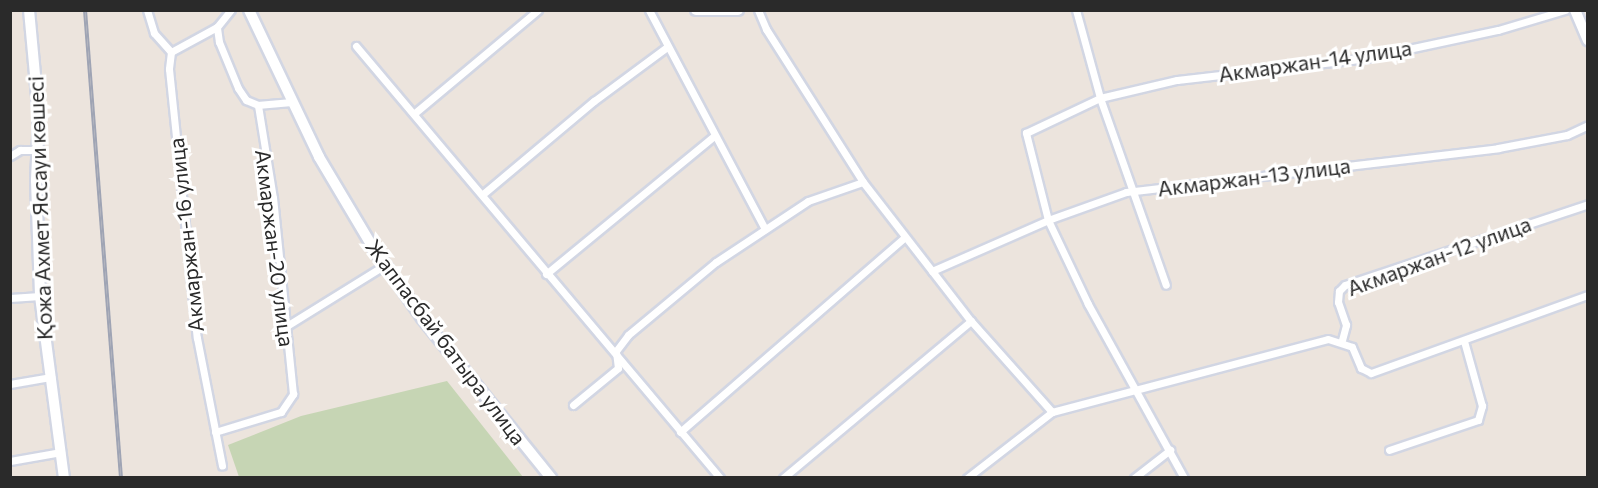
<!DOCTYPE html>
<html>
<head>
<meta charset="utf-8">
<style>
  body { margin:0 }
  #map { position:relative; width:1598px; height:488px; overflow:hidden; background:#ece4dd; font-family:Commissioner,sans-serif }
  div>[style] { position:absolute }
  .cemetery>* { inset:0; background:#c6d5b4 }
  .roads { filter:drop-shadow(2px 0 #d2d6e3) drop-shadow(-2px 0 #d2d6e3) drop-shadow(0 2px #d2d6e3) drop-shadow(0 -2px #d2d6e3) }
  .street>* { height:7px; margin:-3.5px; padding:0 3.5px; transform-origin:3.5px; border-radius:3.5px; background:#fff }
  .secondary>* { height:10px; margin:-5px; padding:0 5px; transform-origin:5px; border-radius:5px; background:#fff }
  .rail>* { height:4px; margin-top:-2px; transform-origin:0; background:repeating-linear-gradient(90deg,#fff 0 4.5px,#9fa4b4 0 9px); box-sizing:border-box; border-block:2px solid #9fa4b4 }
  span { translate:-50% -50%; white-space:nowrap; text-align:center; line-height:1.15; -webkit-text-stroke:6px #fff; paint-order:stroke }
  .street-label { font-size:21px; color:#2a2a2a }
  .frame { position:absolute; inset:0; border:12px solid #2a2a2a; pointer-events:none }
</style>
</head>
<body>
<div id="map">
  <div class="cemetery">
    <div style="clip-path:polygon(447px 381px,523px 477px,239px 477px,228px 445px,301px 416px)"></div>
  </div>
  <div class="roads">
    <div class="street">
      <div style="left:147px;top:10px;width:24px;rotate:73deg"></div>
      <div style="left:154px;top:33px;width:25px;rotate:48deg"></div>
      <div style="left:171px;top:52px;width:17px;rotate:97deg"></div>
      <div style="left:169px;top:69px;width:270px;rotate:84.1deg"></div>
      <div style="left:197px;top:338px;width:130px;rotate:78.9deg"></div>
      <div style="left:649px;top:10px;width:248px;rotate:62.1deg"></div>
      <div style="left:758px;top:10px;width:21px;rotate:67deg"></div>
      <div style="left:766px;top:29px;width:181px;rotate:57.6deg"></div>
      <div style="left:863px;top:182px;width:176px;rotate:52.2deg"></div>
      <div style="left:971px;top:321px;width:122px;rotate:48.3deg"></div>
      <div style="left:1076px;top:10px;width:91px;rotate:74.7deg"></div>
      <div style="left:1100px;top:98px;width:198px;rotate:70.6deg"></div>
      <div style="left:356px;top:46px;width:565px;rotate:49.88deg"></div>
      <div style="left:171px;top:52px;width:52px;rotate:-28.5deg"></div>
      <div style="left:217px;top:27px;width:22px;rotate:-51deg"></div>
      <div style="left:258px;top:105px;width:33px;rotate:-5deg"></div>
      <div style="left:416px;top:112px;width:159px;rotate:-39.9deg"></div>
      <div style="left:10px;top:156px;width:12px;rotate:-31deg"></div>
      <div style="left:20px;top:150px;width:18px"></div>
      <div style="left:483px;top:194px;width:145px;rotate:-40deg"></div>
      <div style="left:594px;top:101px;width:91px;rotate:-36.5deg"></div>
      <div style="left:932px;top:271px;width:127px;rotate:-23.7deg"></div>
      <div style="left:1048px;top:220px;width:83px;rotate:-19.7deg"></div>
      <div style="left:1126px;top:192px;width:375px;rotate:-6.7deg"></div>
      <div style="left:1498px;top:148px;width:70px;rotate:-10.7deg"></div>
      <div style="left:1567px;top:135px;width:23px;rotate:-25deg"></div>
      <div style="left:546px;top:274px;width:217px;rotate:-39.4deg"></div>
      <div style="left:10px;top:298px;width:30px;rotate:-4deg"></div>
      <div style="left:285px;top:327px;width:118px;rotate:-31.8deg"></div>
      <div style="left:1342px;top:340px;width:16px;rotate:-75deg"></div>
      <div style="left:1346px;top:325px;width:24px;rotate:-109deg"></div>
      <div style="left:1338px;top:302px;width:11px;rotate:-85deg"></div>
      <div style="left:1339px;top:291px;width:8px;rotate:-45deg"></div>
      <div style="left:1345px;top:285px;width:256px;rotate:-18.4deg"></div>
      <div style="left:10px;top:384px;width:42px;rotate:-9.7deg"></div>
      <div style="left:573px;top:405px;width:58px;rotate:-39.4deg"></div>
      <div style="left:618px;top:368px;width:17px;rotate:-97deg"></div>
      <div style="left:616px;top:351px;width:20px;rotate:-53deg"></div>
      <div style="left:628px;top:335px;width:114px;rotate:-39.7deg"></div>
      <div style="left:716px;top:262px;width:110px;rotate:-33.5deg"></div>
      <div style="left:808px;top:201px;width:58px;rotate:-19.1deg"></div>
      <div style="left:215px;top:432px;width:69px;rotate:-16.9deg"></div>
      <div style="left:281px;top:412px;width:22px;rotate:-56deg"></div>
      <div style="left:293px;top:394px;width:197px;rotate:-95.8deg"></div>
      <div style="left:273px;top:198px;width:94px;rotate:-99.2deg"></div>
      <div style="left:258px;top:105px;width:13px;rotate:-157deg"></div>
      <div style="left:246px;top:100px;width:14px;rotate:-124deg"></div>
      <div style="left:238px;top:88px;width:50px;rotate:-112.4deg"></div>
      <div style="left:219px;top:42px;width:15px;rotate:-98deg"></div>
      <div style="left:680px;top:432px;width:296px;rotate:-40.9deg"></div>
      <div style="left:1389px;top:450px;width:94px;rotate:-18.6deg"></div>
      <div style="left:1478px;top:420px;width:15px;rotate:-74deg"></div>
      <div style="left:1482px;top:406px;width:67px;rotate:-105.5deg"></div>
      <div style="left:10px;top:461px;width:52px;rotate:-10deg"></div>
      <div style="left:783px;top:478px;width:245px;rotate:-39.9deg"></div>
      <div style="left:967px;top:478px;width:108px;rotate:-37.8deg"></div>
      <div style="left:1052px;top:412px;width:285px;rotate:-14.8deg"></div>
      <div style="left:1328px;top:339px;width:25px;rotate:18deg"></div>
      <div style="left:1352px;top:347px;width:23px;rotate:67deg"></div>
      <div style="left:1361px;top:368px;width:11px;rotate:27deg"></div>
      <div style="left:1371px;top:373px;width:231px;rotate:-19.8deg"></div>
      <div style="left:1134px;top:478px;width:46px;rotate:-37.9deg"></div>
      <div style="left:1184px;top:478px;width:199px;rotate:-118.9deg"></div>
      <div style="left:1088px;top:304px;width:93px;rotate:-115.5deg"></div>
      <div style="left:1048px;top:220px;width:90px;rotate:-104.2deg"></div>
      <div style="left:1026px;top:133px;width:82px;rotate:-25.3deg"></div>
      <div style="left:1100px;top:98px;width:79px;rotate:-13.2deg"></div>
      <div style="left:1177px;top:80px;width:190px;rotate:-6.6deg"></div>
      <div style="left:1366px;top:58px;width:135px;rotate:-12deg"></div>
      <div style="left:1498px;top:30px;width:70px;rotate:-16.6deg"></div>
    </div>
    <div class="secondary">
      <div style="left:29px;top:10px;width:108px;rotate:84.7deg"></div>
      <div style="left:39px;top:118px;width:62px;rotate:92.8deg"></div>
      <div style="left:36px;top:180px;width:116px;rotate:88deg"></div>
      <div style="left:40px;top:296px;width:184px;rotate:82.5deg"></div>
      <div style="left:249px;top:10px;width:163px;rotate:64.5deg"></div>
      <div style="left:319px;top:157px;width:104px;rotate:59.2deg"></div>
      <div style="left:372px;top:246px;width:88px;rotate:55.2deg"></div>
      <div style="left:422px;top:318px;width:206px;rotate:51.1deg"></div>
      <div style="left:696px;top:10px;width:42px"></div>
      <div style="left:1575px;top:10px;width:33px;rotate:67deg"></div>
    </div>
  </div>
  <div class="rail">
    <div style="left:85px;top:10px;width:469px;rotate:85.6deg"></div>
  </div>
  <div class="street-label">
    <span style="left:1315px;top:61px;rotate:-8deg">Акмаржан-14 улица</span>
    <span style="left:1254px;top:177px;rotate:-7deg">Акмаржан-13 улица</span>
    <span style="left:40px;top:208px;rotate:-92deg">Қожа Ахмет Яссауи көшесі</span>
    <span style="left:186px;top:235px;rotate:-96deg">Акмаржан-16 улица</span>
    <span style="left:275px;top:248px;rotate:83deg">Акмаржан-20 улица</span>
    <span style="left:1439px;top:256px;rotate:-20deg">Акмаржан-12 улица</span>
    <span style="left:446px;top:342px;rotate:53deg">Жаппасбай батыра улица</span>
  </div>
  <div class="frame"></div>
</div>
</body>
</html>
